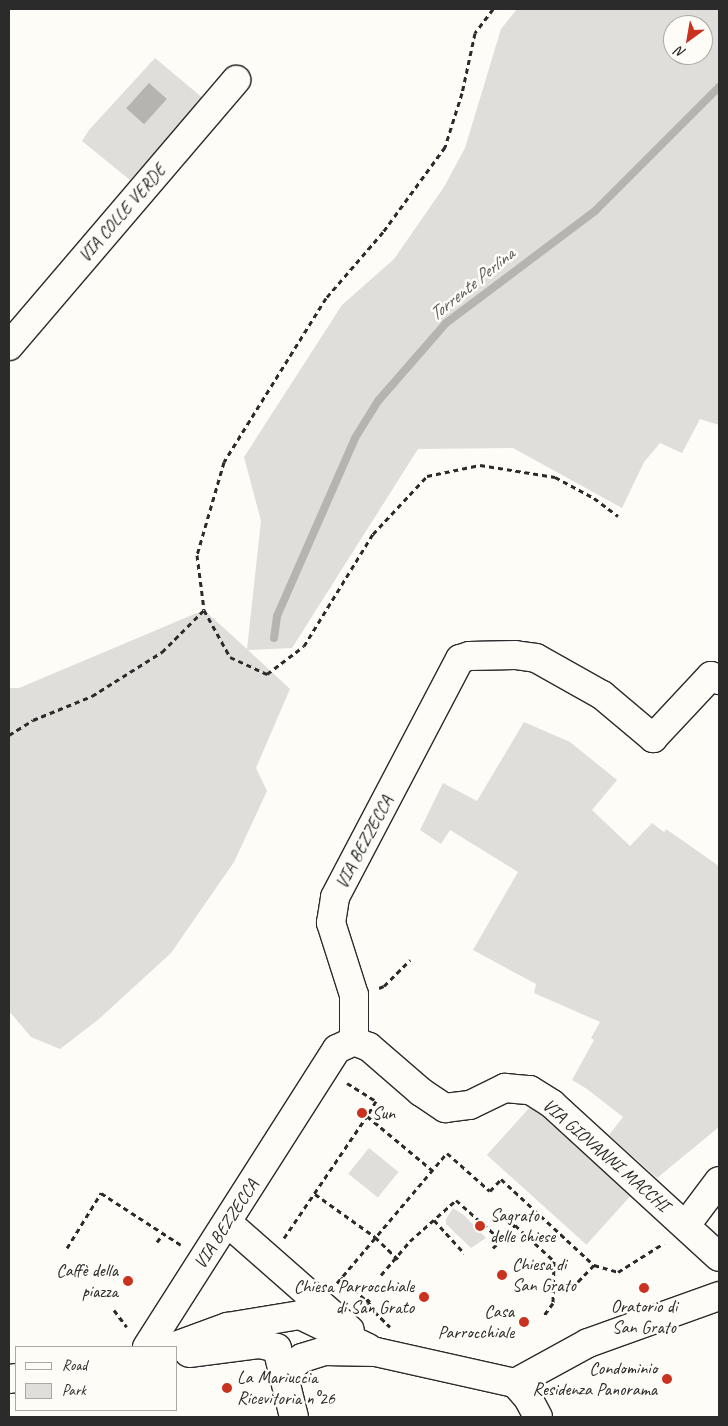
<!DOCTYPE html>
<html>
<head>
<meta charset="utf-8">
<style>
  body { margin:0 }
  #map { position:relative; width:728px; height:1426px; overflow:hidden; background:#fdfcf7; font-family:Caveat,sans-serif }
  div>[style] { position:absolute }
  .green>* { inset:0; background:#dfdeda; transform-origin:0 0 }
  .water>* { inset:0; background:#b5b4b1; transform-origin:0 0 }
  .stream>* { height:8px; margin:-4px; padding:0 4px; transform-origin:4px; border-radius:4px; background:#b5b4b1 }
  .path>* { height:3px; margin-top:-1.5px; transform-origin:0; background:repeating-linear-gradient(90deg,#2b2b2b 0 5px,transparent 0 9px) }
  .roads { filter:drop-shadow(1px 0 #2b2b2b) drop-shadow(-1px 0 #2b2b2b) drop-shadow(0 1px #2b2b2b) drop-shadow(0 -1px #2b2b2b) }
  .minor>* { height:28px; margin:-14px; padding:0 14px; transform-origin:14px; border-radius:14px; background:#fdfcf7 }
  .dots>* { width:14px; height:14px; translate:-50% -50%; box-sizing:border-box; border:2px solid #fdfcf7; border-radius:50% }
  span { translate:-50% -50%; white-space:nowrap; text-align:center; line-height:1.15; -webkit-text-stroke:5px #fdfcf7; paint-order:stroke }
  .street-label { font-size:18px; color:#2b2b2b }
  .poi-label { font-size:18px; color:#2b2b2b }
  .left { translate:0 -50%; text-align:left }
  .right { translate:-100% -50%; text-align:right }
  .water-label { font-size:19px; color:#5b5b5a; font-style:italic }
  .frame { position:absolute; inset:0; border:10px solid #2b2b2b; pointer-events:none }
  .legend { position:absolute; left:15px; top:1346px; width:162px; height:65px; box-sizing:border-box; background:#fdfcf7; border:1px solid #a9a8a5; margin:0; padding:6px 9px; list-style:none; font-size:15px; color:#2b2b2b }
  .legend li { display:flex; align-items:center; gap:10px; height:25px }
  .legend b { width:25px; border:1px solid #a9a8a5 }
  .north { position:absolute; left:663px; top:15px; width:50px; height:50px; box-sizing:border-box; background:#fdfcf7; border:1px solid #a9a8a5; border-radius:50%; rotate:212deg; font-size:14px; font-weight:700; line-height:20px; text-align:center; color:#2b2b2b }
  .north::after { content:''; display:block; margin:auto; width:18px; height:22px; background:#c8321e; clip-path:polygon(50% 0,100% 100%,50% 72%,0 100%) }
</style>
</head>
<body>
<div id="map">
  <div class="green">
    <div style="clip-path:polygon(evenodd,517px 9px,719px 9px,719px 425px,700px 419px,682px 453px,660px 443px,644px 462px,622px 508px,513px 448px,418px 449px,292px 648px,248px 650px,290px 689px,256px 768px,267px 791px,234px 862px,171px 953px,99px 1019px,60px 1049px,31px 1037px,9px 1011px,9px 688px,19px 688px,204px 610px,247px 649px,261px 521px,244px 457px,342px 305px,394px 259px,444px 187px,465px 148px,501px 29px,517px 9px,673px 25px,703px 25px,703px 55px,673px 55px,673px 25px)"></div>
    <div style="clip-path:polygon(155px 58px,204px 99px,130px 180px,82px 141px,89px 130px)"></div>
    <div style="clip-path:polygon(524px 722px,570px 742px,617px 780px,592px 810px,630px 846px,652px 823px,664px 832px,666px 829px,719px 866px,719px 1127px,657px 1178px,609px 1135px,623px 1117px,587px 1089px,572px 1080px,594px 1040px,591px 1038px,600px 1022px,534px 993px,536px 984px,473px 950px,518px 872px,450px 830px,441px 844px,420px 830px,443px 783px,477px 801px)"></div>
    <div style="left:531px;top:1106px;width:134px;height:66px;rotate:42deg"></div>
    <div style="left:369px;top:1148px;width:38px;height:33px;rotate:39deg"></div>
    <div style="clip-path:polygon(453px 1208px,464px 1215px,486px 1238px,471px 1248px,446px 1224px,446px 1219px)"></div>
  </div>
  <div class="water">
    <div style="left:149px;top:83px;width:24px;height:34px;rotate:42deg"></div>
  </div>
  <div class="stream">
    <div style="left:274px;top:638px;width:22px;rotate:-82deg"></div>
    <div style="left:277px;top:616px;width:194px;rotate:-66.3deg"></div>
    <div style="left:355px;top:438px;width:44px;rotate:-58.1deg"></div>
    <div style="left:378px;top:401px;width:103px;rotate:-48.9deg"></div>
    <div style="left:446px;top:323px;width:186px;rotate:-36.9deg"></div>
    <div style="left:595px;top:211px;width:175px;rotate:-45deg"></div>
  </div>
  <div class="path">
    <div style="left:493px;top:9px;width:30px;rotate:127deg"></div>
    <div style="left:475px;top:33px;width:61px;rotate:102.2deg"></div>
    <div style="left:462px;top:93px;width:57px;rotate:107.5deg"></div>
    <div style="left:445px;top:147px;width:105px;rotate:126.1deg"></div>
    <div style="left:383px;top:232px;width:87px;rotate:130.8deg"></div>
    <div style="left:326px;top:298px;width:193px;rotate:121.9deg"></div>
    <div style="left:224px;top:462px;width:97px;rotate:106.2deg"></div>
    <div style="left:197px;top:555px;width:55px;rotate:82.7deg"></div>
    <div style="left:204px;top:610px;width:54px;rotate:61deg"></div>
    <div style="left:230px;top:657px;width:41px;rotate:24.7deg"></div>
    <div style="left:267px;top:674px;width:46px;rotate:-37.1deg"></div>
    <div style="left:304px;top:646px;width:132px;rotate:-58.4deg"></div>
    <div style="left:373px;top:534px;width:79px;rotate:-47deg"></div>
    <div style="left:427px;top:476px;width:54px;rotate:-11.7deg"></div>
    <div style="left:480px;top:465px;width:76px;rotate:9.1deg"></div>
    <div style="left:555px;top:477px;width:44px;rotate:28.3deg"></div>
    <div style="left:594px;top:498px;width:30px;rotate:37deg"></div>
    <div style="left:9px;top:735px;width:28px;rotate:-32deg"></div>
    <div style="left:33px;top:720px;width:64px;rotate:-22.1deg"></div>
    <div style="left:92px;top:696px;width:83px;rotate:-32.2deg"></div>
    <div style="left:162px;top:652px;width:59px;rotate:-45deg"></div>
    <div style="left:379px;top:988px;width:5px;rotate:-22deg"></div>
    <div style="left:384px;top:986px;width:37px;rotate:-45deg"></div>
    <div style="left:347px;top:1083px;width:34px;rotate:32deg"></div>
    <div style="left:376px;top:1101px;width:17px;rotate:121deg"></div>
    <div style="left:315px;top:1194px;width:74px;rotate:35.6deg"></div>
    <div style="left:375px;top:1237px;width:35px;rotate:44deg"></div>
    <div style="left:434px;top:1220px;width:45px;rotate:47.7deg"></div>
    <div style="left:284px;top:1238px;width:148px;rotate:-55.8deg"></div>
    <div style="left:367px;top:1116px;width:85px;rotate:39.7deg"></div>
    <div style="left:157px;top:1242px;width:10px;rotate:-53deg"></div>
    <div style="left:67px;top:1248px;width:65px;rotate:-58.3deg"></div>
    <div style="left:101px;top:1193px;width:95px;rotate:33deg"></div>
    <div style="left:493px;top:1248px;width:11px;rotate:-45deg"></div>
    <div style="left:594px;top:1265px;width:25px;rotate:16deg"></div>
    <div style="left:618px;top:1272px;width:54px;rotate:-32.2deg"></div>
    <div style="left:381px;top:1275px;width:45px;rotate:-49.5deg"></div>
    <div style="left:410px;top:1241px;width:62px;rotate:-41.7deg"></div>
    <div style="left:456px;top:1200px;width:60px;rotate:41.6deg"></div>
    <div style="left:501px;top:1240px;width:21px;rotate:-47deg"></div>
    <div style="left:515px;top:1225px;width:53px;rotate:42.7deg"></div>
    <div style="left:554px;top:1261px;width:42px;rotate:91.4deg"></div>
    <div style="left:553px;top:1303px;width:17px;rotate:126deg"></div>
    <div style="left:341px;top:1277px;width:37px;rotate:43deg"></div>
    <div style="left:368px;top:1302px;width:3px;rotate:-108deg"></div>
    <div style="left:367px;top:1299px;width:4px;rotate:45deg"></div>
    <div style="left:370px;top:1302px;width:4px;rotate:124deg"></div>
    <div style="left:368px;top:1305px;width:31px;rotate:45deg"></div>
    <div style="left:337px;top:1283px;width:170px;rotate:-49.8deg"></div>
    <div style="left:447px;top:1153px;width:57px;rotate:41.5deg"></div>
    <div style="left:490px;top:1191px;width:16px;rotate:-47deg"></div>
    <div style="left:501px;top:1179px;width:127px;rotate:42.8deg"></div>
    <div style="left:594px;top:1265px;width:30px;rotate:134deg"></div>
    <div style="left:114px;top:1310px;width:21px;rotate:53deg"></div>
  </div>
  <div class="roads">
    <div class="minor">
      <div style="left:9px;top:346px;width:350px;rotate:-49.5deg"></div>
      <div style="left:354px;top:1041px;width:46px;rotate:-90deg"></div>
      <div style="left:354px;top:995px;width:76px;rotate:-107.7deg"></div>
      <div style="left:331px;top:923px;width:26px;rotate:-81deg"></div>
      <div style="left:335px;top:897px;width:269px;rotate:-62.3deg"></div>
      <div style="left:460px;top:659px;width:9px;rotate:-18deg"></div>
      <div style="left:469px;top:656px;width:46px;rotate:-1.2deg"></div>
      <div style="left:515px;top:655px;width:21px;rotate:8deg"></div>
      <div style="left:536px;top:658px;width:76px;rotate:29.3deg"></div>
      <div style="left:602px;top:695px;width:67px;rotate:40.1deg"></div>
      <div style="left:653px;top:738px;width:85px;rotate:-46.9deg"></div>
      <div style="left:711px;top:676px;width:9px;rotate:27deg"></div>
      <div style="left:354px;top:1041px;width:16px;rotate:22deg"></div>
      <div style="left:369px;top:1047px;width:69px;rotate:40.9deg"></div>
      <div style="left:421px;top:1092px;width:29px;rotate:34deg"></div>
      <div style="left:445px;top:1108px;width:25px;rotate:-7deg"></div>
      <div style="left:470px;top:1105px;width:39px;rotate:-26deg"></div>
      <div style="left:505px;top:1088px;width:25px;rotate:5deg"></div>
      <div style="left:530px;top:1090px;width:26px;rotate:32deg"></div>
      <div style="left:552px;top:1104px;width:226px;rotate:42.5deg"></div>
      <div style="left:228px;top:1223px;width:162px;rotate:41.3deg"></div>
      <div style="left:686px;top:1225px;width:55px;rotate:-53.1deg"></div>
      <div style="left:147px;top:1347px;width:353px;rotate:-57.5deg"></div>
      <div style="left:337px;top:1049px;width:19px;rotate:-25deg"></div>
      <div style="left:173px;top:1347px;width:58px;rotate:-20.3deg"></div>
      <div style="left:227px;top:1327px;width:74px;rotate:-9.3deg"></div>
      <div style="left:300px;top:1315px;width:76px;rotate:25.9deg"></div>
      <div style="left:189px;top:1353px;width:72px;rotate:-7.2deg"></div>
      <div style="left:260px;top:1344px;width:17px;rotate:13deg"></div>
      <div style="left:277px;top:1348px;width:71px;rotate:76.2deg"></div>
      <div style="left:284px;top:1373px;width:23px;rotate:-40deg"></div>
      <div style="left:302px;top:1358px;width:24px;rotate:-17deg"></div>
      <div style="left:325px;top:1351px;width:51px;rotate:1.1deg"></div>
      <div style="left:376px;top:1352px;width:142px;rotate:12.6deg"></div>
      <div style="left:515px;top:1383px;width:20px;rotate:49deg"></div>
      <div style="left:528px;top:1398px;width:21px;rotate:62deg"></div>
      <div style="left:9px;top:1379px;width:7px;rotate:-8deg"></div>
      <div style="left:515px;top:1383px;width:83px;rotate:-28.7deg"></div>
      <div style="left:588px;top:1343px;width:139px;rotate:-19.7deg"></div>
    </div>
  </div>
  <div class="dots">
    <div style="left:362px;top:1113px;background:#c8321e"></div>
    <div style="left:480px;top:1226px;background:#c8321e"></div>
    <div style="left:502px;top:1275px;background:#c8321e"></div>
    <div style="left:128px;top:1281px;background:#c8321e"></div>
    <div style="left:644px;top:1288px;background:#c8321e"></div>
    <div style="left:424px;top:1297px;background:#c8321e"></div>
    <div style="left:524px;top:1322px;background:#c8321e"></div>
    <div style="left:667px;top:1379px;background:#c8321e"></div>
    <div style="left:227px;top:1388px;background:#c8321e"></div>
  </div>
  <div class="street-label">
    <span style="left:122px;top:213px;rotate:-49deg">VIA COLLE VERDE</span>
    <span style="left:364px;top:842px;rotate:-62deg">VIA BEZZECCA</span>
    <span style="left:606px;top:1155px;rotate:41deg">VIA GIOVANNI MACCHI</span>
    <span style="left:226px;top:1224px;rotate:-57deg">VIA BEZZECCA</span>
  </div>
  <div class="poi-label">
    <span class="left" style="left:372px;top:1113px">Sun</span>
    <span class="left" style="left:490px;top:1226px">Sagrato<br>delle chiese</span>
    <span class="left" style="left:512px;top:1275px">Chiesa di<br>San Grato</span>
    <span class="right" style="left:118px;top:1281px">Caffè della<br>piazza</span>
    <span class="right" style="left:414px;top:1297px">Chiesa Parrocchiale<br>di San Grato</span>
    <span style="left:644px;top:1317px">Oratorio di<br>San Grato</span>
    <span class="right" style="left:514px;top:1322px">Casa<br>Parrocchiale</span>
    <span class="right" style="left:657px;top:1379px">Condominio<br>Residenza Panorama</span>
    <span class="left" style="left:237px;top:1388px">La Mariuccia<br>Ricevitoria n°26</span>
  </div>
  <div class="water-label">
    <span style="left:472px;top:285px;rotate:-39deg">Torrente Perlina</span>
  </div>
  <div class="frame"></div>
  <ul class="legend">
  <li><b style="height:6px;background:#fdfcf7"></b>Road</li>
  <li><b style="height:14px;background:#dfdeda"></b>Park</li>
  </ul>
  <div class="north">N</div>
</div>
</body>
</html>
